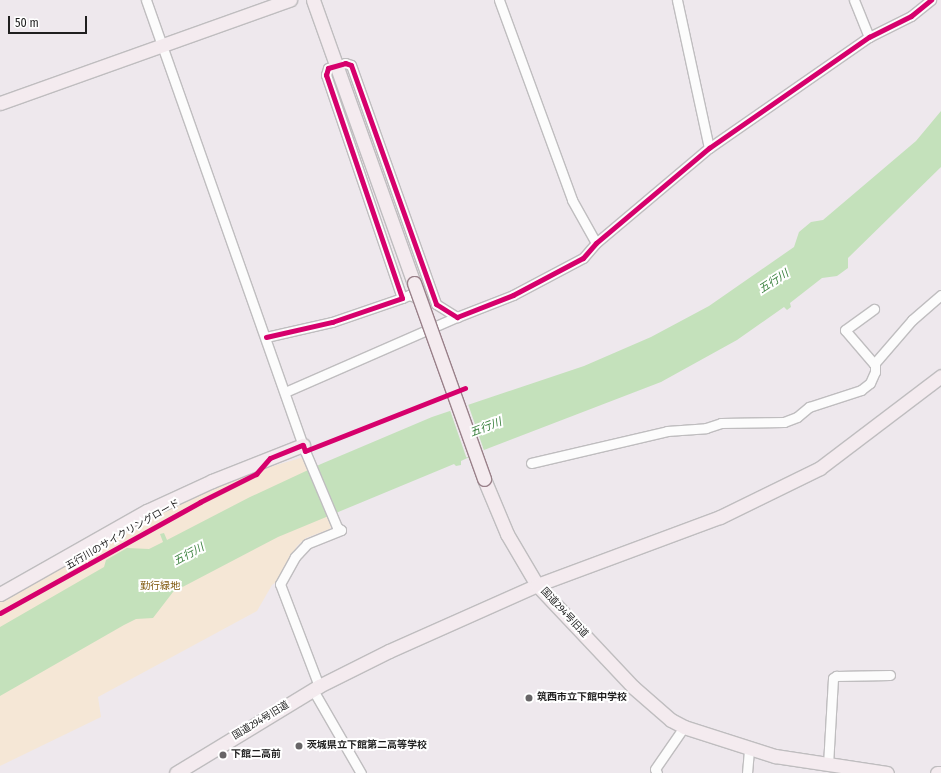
<!DOCTYPE html>
<html>
<head>
<meta charset="utf-8">
<style>
  body { margin:0 }
  #map { position:relative; width:941px; height:773px; overflow:hidden; background:#eee8ed; font-family:"Fira Sans Condensed","Noto Sans JP",sans-serif }
  div>[style] { position:absolute }
  .park>* { inset:0; background:#f5e7d6 }
  .water>* { inset:0; background:#c4e1bb }
  .pier>* { inset:0; background:#eee8ed; transform-origin:0 0 }
  .roads { filter:drop-shadow(1px 0 #bfbdbf) drop-shadow(-1px 0 #bfbdbf) drop-shadow(0 1px #bfbdbf) drop-shadow(0 -1px #bfbdbf) }
  .street>* { height:9px; margin:-4.5px; padding:0 4.5px; transform-origin:4.5px; border-radius:4.5px; background:#fcfcfc }
  .secondary>* { height:13px; margin:-6.5px; padding:0 6.5px; transform-origin:6.5px; border-radius:6.5px; background:#f4ebef }
  .bridges { filter:drop-shadow(1px 0 #998089) drop-shadow(-1px 0 #998089) drop-shadow(0 1px #998089) drop-shadow(0 -1px #998089) }
  .secondary-bridge>* { height:13px; margin:-6.5px; padding:0 6.5px; transform-origin:6.5px; border-radius:6.5px; background:#f4ebef }
  .cycleway>* { height:5px; margin:-2.5px; padding:0 2.5px; transform-origin:2.5px; border-radius:2.5px; background:#d6006c }
  .dots>* { width:11px; height:11px; translate:-50% -50%; box-sizing:border-box; border:2px solid #fff; border-radius:50% }
  span { translate:-50% -50%; white-space:nowrap; text-align:center; line-height:1.15; -webkit-text-stroke:4px #fff; paint-order:stroke }
  .street-label { font-size:10px; color:#1f1f1f }
  .park-label { font-size:10px; color:#7f570c }
  .poi-label { font-size:10px; color:#1f1f1f; font-weight:700 }
  .left { translate:0 -50%; text-align:left }
  .water-label { font-size:11px; color:#3a803e; font-style:italic }
  .scale { position:absolute; left:8px; top:16px; width:79px; height:18px; box-sizing:border-box; border:2px solid #1f1f1f; border-top:0; padding-left:5px; font-size:12px; line-height:14px; white-space:nowrap; color:#1f1f1f; -webkit-text-stroke:3px #fff; paint-order:stroke }
</style>
</head>
<body>
<div id="map">
  <div class="park">
    <div style="clip-path:polygon(304px 457px,332px 523px,330px 529px,306px 538px,297px 546px,279px 580px,272px 585px,257px 611px,98px 697px,101px 717px,0 766px,0 601px,177px 504px,242px 475px)"></div>
  </div>
  <div class="water">
    <div style="clip-path:polygon(941px 111px,941px 167px,848px 258px,848px 268px,837px 276px,822px 278px,790px 303px,791px 307px,787px 310px,784px 307px,737px 340px,661px 382px,484px 450px,461px 461px,461px 465px,456px 466px,454px 464px,278px 537px,173px 592px,153px 618px,136px 619px,124px 625px,0 696px,0 627px,104px 567px,106px 560px,127px 548px,149px 549px,163px 542px,160px 534px,164px 533px,167px 540px,250px 497px,321px 464px,432px 417px,584px 366px,651px 337px,709px 306px,794px 247px,799px 232px,811px 222px,823px 220px,916px 141px)"></div>
  </div>
  <div class="pier">
    <div style="left:468px;top:404px;width:50px;height:19px;rotate:71deg"></div>
  </div>
  <div class="roads">
    <div class="street">
      <div style="left:146px;top:0;width:478px;rotate:70.6deg"></div>
      <div style="left:305px;top:451px;width:82px;rotate:67.2deg"></div>
      <div style="left:337px;top:527px;width:5px;rotate:37deg"></div>
      <div style="left:341px;top:530px;width:37px;rotate:158deg"></div>
      <div style="left:307px;top:544px;width:18px;rotate:133deg"></div>
      <div style="left:295px;top:557px;width:31px;rotate:119deg"></div>
      <div style="left:280px;top:584px;width:109px;rotate:69.1deg"></div>
      <div style="left:499px;top:0;width:213px;rotate:69.9deg"></div>
      <div style="left:572px;top:200px;width:49px;rotate:60.8deg"></div>
      <div style="left:677px;top:0;width:151px;rotate:77.8deg"></div>
      <div style="left:854px;top:0;width:40px;rotate:68deg"></div>
      <div style="left:402px;top:298px;width:8px;rotate:-23deg"></div>
      <div style="left:409px;top:295px;width:15px;rotate:20deg"></div>
      <div style="left:266px;top:337px;width:68px;rotate:-12.8deg"></div>
      <div style="left:332px;top:322px;width:74px;rotate:-18.9deg"></div>
      <div style="left:402px;top:298px;width:236px;rotate:-108.8deg"></div>
      <div style="left:326px;top:75px;width:7px;rotate:-74deg"></div>
      <div style="left:328px;top:68px;width:18px;rotate:-16deg"></div>
      <div style="left:345px;top:63px;width:6px;rotate:18deg"></div>
      <div style="left:351px;top:65px;width:254px;rotate:70.4deg"></div>
      <div style="left:436px;top:304px;width:25px;rotate:32deg"></div>
      <div style="left:457px;top:317px;width:60px;rotate:-21.4deg"></div>
      <div style="left:513px;top:295px;width:79px;rotate:-27.9deg"></div>
      <div style="left:583px;top:258px;width:20px;rotate:-49deg"></div>
      <div style="left:596px;top:243px;width:148px;rotate:-40.1deg"></div>
      <div style="left:709px;top:148px;width:195px;rotate:-34.8deg"></div>
      <div style="left:869px;top:37px;width:47px;rotate:-26.6deg"></div>
      <div style="left:911px;top:16px;width:26px;rotate:-39deg"></div>
      <div style="left:874px;top:364px;width:58px;rotate:-49.2deg"></div>
      <div style="left:912px;top:320px;width:38px;rotate:-41deg"></div>
      <div style="left:285px;top:392px;width:188px;rotate:-23.6deg"></div>
      <div style="left:531px;top:463px;width:140px;rotate:-13.2deg"></div>
      <div style="left:667px;top:431px;width:39px;rotate:-4deg"></div>
      <div style="left:706px;top:428px;width:16px;rotate:-18deg"></div>
      <div style="left:721px;top:423px;width:63px;rotate:-0.9deg"></div>
      <div style="left:784px;top:422px;width:14px;rotate:-21deg"></div>
      <div style="left:797px;top:417px;width:16px;rotate:-40deg"></div>
      <div style="left:809px;top:407px;width:55px;rotate:-18.1deg"></div>
      <div style="left:861px;top:390px;width:11px;rotate:-38deg"></div>
      <div style="left:870px;top:383px;width:12px;rotate:-66deg"></div>
      <div style="left:875px;top:372px;width:7px;rotate:-90deg"></div>
      <div style="left:875px;top:365px;width:46px;rotate:-130.6deg"></div>
      <div style="left:845px;top:330px;width:36px;rotate:-36deg"></div>
      <div style="left:313px;top:690px;width:96px;rotate:60deg"></div>
      <div style="left:828px;top:765px;width:87px;rotate:-86.7deg"></div>
      <div style="left:833px;top:678px;width:4px;rotate:-34deg"></div>
      <div style="left:836px;top:676px;width:54px;rotate:-1.1deg"></div>
      <div style="left:657px;top:773px;width:4px;rotate:-117deg"></div>
      <div style="left:655px;top:769px;width:51px;rotate:-55.4deg"></div>
      <div style="left:747px;top:773px;width:25px;rotate:-85deg"></div>
    </div>
    <div class="secondary">
      <div style="left:313px;top:0;width:300px;rotate:70.4deg"></div>
      <div style="left:0;top:103px;width:308px;rotate:-19.6deg"></div>
      <div style="left:484px;top:479px;width:60px;rotate:67.3deg"></div>
      <div style="left:507px;top:534px;width:59px;rotate:59.5deg"></div>
      <div style="left:537px;top:585px;width:140px;rotate:46.7deg"></div>
      <div style="left:633px;top:687px;width:50px;rotate:41deg"></div>
      <div style="left:671px;top:720px;width:15px;rotate:28deg"></div>
      <div style="left:684px;top:727px;width:96px;rotate:17.7deg"></div>
      <div style="left:775px;top:756px;width:113px;rotate:8.6deg"></div>
      <div style="left:0;top:594px;width:169px;rotate:-29.5deg"></div>
      <div style="left:147px;top:511px;width:72px;rotate:-24.8deg"></div>
      <div style="left:212px;top:481px;width:98px;rotate:-21.6deg"></div>
      <div style="left:176px;top:773px;width:167px;rotate:-31.3deg"></div>
      <div style="left:319px;top:686px;width:78px;rotate:-26.6deg"></div>
      <div style="left:389px;top:651px;width:162px;rotate:-24deg"></div>
      <div style="left:537px;top:585px;width:195px;rotate:-20.4deg"></div>
      <div style="left:720px;top:517px;width:111px;rotate:-26.1deg"></div>
      <div style="left:820px;top:468px;width:152px;rotate:-37.2deg"></div>
      <div style="left:937px;top:773px;width:4px"></div>
    </div>
  </div>
  <div class="bridges">
    <div class="secondary-bridge">
      <div style="left:414px;top:283px;width:208px;rotate:70.3deg"></div>
    </div>
  </div>
  <div class="cycleway">
    <div style="left:266px;top:337px;width:68px;rotate:-12.8deg"></div>
    <div style="left:332px;top:322px;width:74px;rotate:-18.9deg"></div>
    <div style="left:402px;top:298px;width:236px;rotate:-108.8deg"></div>
    <div style="left:326px;top:75px;width:7px;rotate:-74deg"></div>
    <div style="left:328px;top:68px;width:18px;rotate:-16deg"></div>
    <div style="left:345px;top:63px;width:6px;rotate:18deg"></div>
    <div style="left:351px;top:65px;width:254px;rotate:70.4deg"></div>
    <div style="left:436px;top:304px;width:25px;rotate:32deg"></div>
    <div style="left:457px;top:317px;width:60px;rotate:-21.4deg"></div>
    <div style="left:513px;top:295px;width:79px;rotate:-27.9deg"></div>
    <div style="left:583px;top:258px;width:20px;rotate:-49deg"></div>
    <div style="left:596px;top:243px;width:148px;rotate:-40.1deg"></div>
    <div style="left:709px;top:148px;width:195px;rotate:-34.8deg"></div>
    <div style="left:869px;top:37px;width:47px;rotate:-26.6deg"></div>
    <div style="left:911px;top:16px;width:26px;rotate:-39deg"></div>
    <div style="left:0;top:613px;width:229px;rotate:-29deg"></div>
    <div style="left:200px;top:502px;width:63px;rotate:-26.6deg"></div>
    <div style="left:256px;top:474px;width:21px;rotate:-49deg"></div>
    <div style="left:270px;top:458px;width:35px;rotate:-22deg"></div>
    <div style="left:303px;top:445px;width:6px;rotate:72deg"></div>
    <div style="left:305px;top:451px;width:172px;rotate:-21.5deg"></div>
  </div>
  <div class="dots">
    <div style="left:529px;top:698px;background:#676567"></div>
    <div style="left:299px;top:746px;background:#676567"></div>
    <div style="left:223px;top:755px;background:#676567"></div>
  </div>
  <div class="street-label">
    <span style="left:123px;top:535px;rotate:-30deg">五行川のサイクリングロード</span>
    <span style="left:564px;top:613px;rotate:47deg">国道294号旧道</span>
    <span style="left:261px;top:721px;rotate:-31deg">国道294号旧道</span>
  </div>
  <div class="park-label">
    <span style="left:160px;top:587px">勤行緑地</span>
  </div>
  <div class="poi-label">
    <span class="left" style="left:537px;top:698px">筑西市立下館中学校</span>
    <span class="left" style="left:307px;top:746px">茨城県立下館第二高等学校</span>
    <span class="left" style="left:231px;top:755px">下館二高前</span>
  </div>
  <div class="water-label">
    <span style="left:774px;top:282px;rotate:-33deg">五行川</span>
    <span style="left:486px;top:428px;rotate:-21deg">五行川</span>
    <span style="left:189px;top:555px;rotate:-29deg">五行川</span>
  </div>
  <div class="scale">50 m</div>
</div>
</body>
</html>
